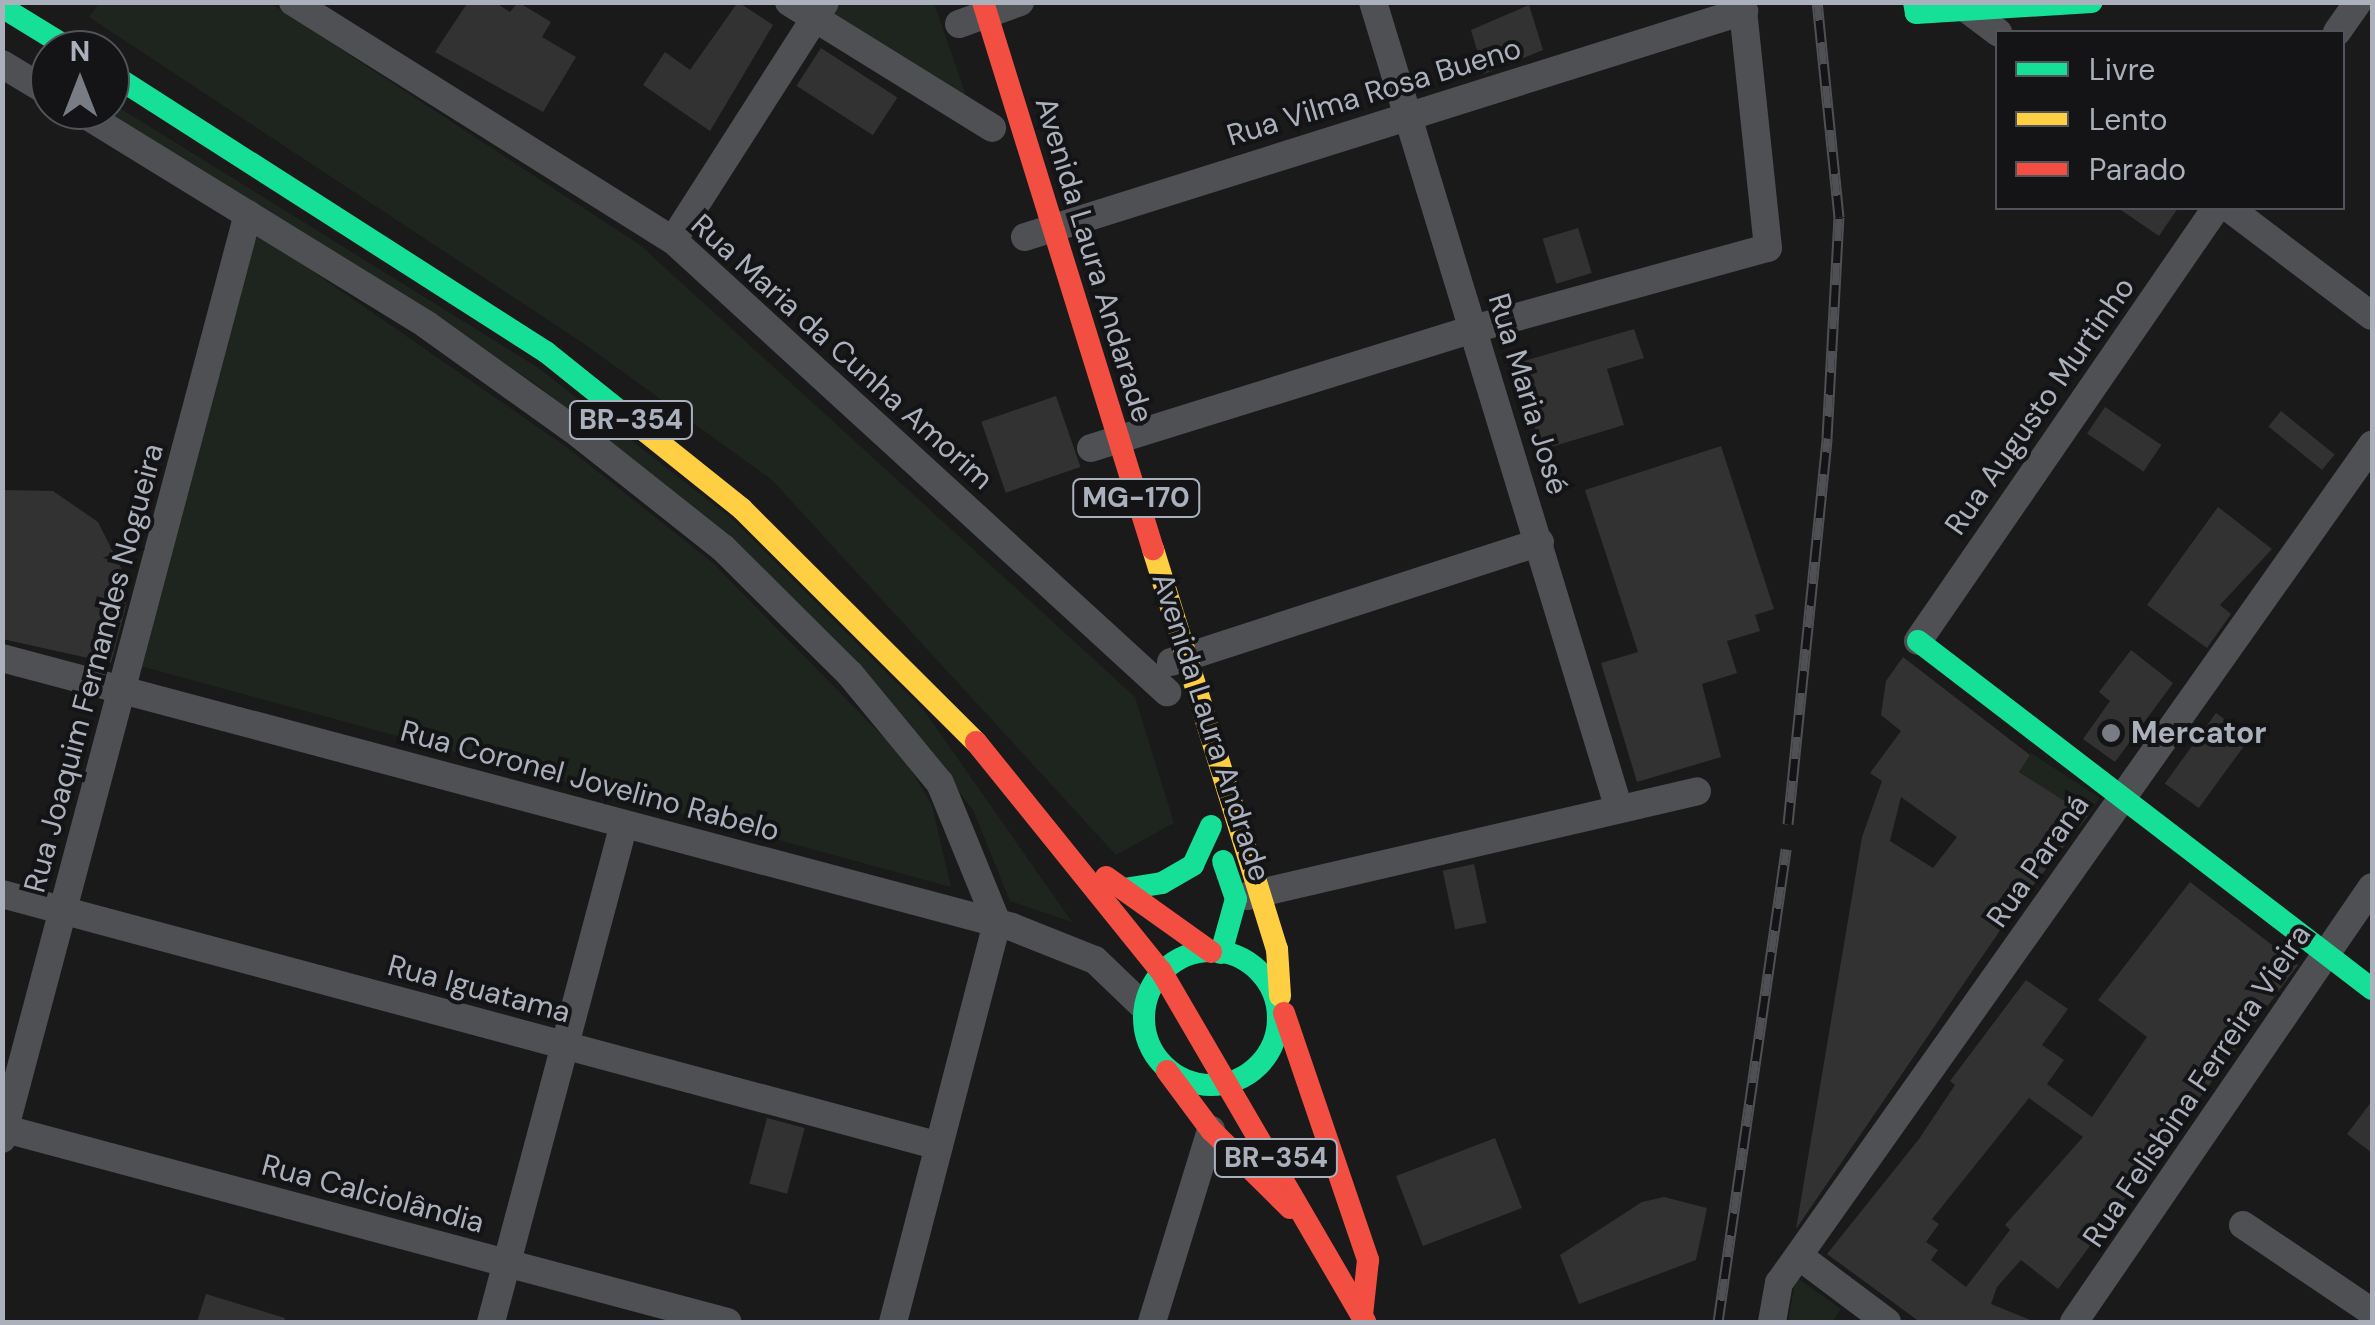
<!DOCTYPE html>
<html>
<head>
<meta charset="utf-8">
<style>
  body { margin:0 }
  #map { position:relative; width:2375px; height:1325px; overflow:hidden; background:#1a1a1b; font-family:"DM Sans",sans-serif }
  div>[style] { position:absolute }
  .green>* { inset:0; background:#1d251e; transform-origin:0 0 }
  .building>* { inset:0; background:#323233; transform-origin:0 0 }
  .street>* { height:28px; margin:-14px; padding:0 14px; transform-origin:14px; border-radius:14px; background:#4e5054 }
  .fast>* { height:22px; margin:-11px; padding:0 11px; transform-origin:11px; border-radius:11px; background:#16e098 }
  .fast>.ring { margin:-11px; padding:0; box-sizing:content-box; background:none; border:22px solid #16e098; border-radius:50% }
  .slow>* { height:22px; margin:-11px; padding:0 11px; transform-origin:11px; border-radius:11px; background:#ffcf43 }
  .jam>* { height:22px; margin:-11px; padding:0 11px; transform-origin:11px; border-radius:11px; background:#f24e42 }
  .rail>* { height:11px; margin-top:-5.5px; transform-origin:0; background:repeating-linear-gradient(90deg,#141417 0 22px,#4e5053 0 44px); box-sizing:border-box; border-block:2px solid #4e5053 }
  .dots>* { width:28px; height:28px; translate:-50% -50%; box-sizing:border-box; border:5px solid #141417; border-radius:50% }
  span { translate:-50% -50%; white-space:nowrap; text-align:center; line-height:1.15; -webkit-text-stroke:8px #141417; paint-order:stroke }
  .shield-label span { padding:2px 8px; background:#141417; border:2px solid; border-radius:8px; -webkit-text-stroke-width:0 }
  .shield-label { font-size:28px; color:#abb1bc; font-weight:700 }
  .street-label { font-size:30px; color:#abb1bc }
  .poi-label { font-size:30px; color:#abb1bc; font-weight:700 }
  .left { translate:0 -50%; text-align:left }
  .frame { position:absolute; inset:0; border:5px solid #abb1bc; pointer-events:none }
  .legend { position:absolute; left:1995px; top:30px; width:350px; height:180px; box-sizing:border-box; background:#141417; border:2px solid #505359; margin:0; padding:12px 18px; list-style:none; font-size:30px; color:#abb1bc }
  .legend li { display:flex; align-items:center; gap:20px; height:50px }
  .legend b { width:50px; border:2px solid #505359 }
  .north { position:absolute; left:30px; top:30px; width:100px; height:100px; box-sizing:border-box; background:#141417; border:2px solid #505359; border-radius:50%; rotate:0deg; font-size:28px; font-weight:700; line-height:40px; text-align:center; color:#abb1bc }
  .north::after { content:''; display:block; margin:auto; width:35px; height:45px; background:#787c84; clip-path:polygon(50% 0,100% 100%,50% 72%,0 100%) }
</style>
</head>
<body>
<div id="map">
  <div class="green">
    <div style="clip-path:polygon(99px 3px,270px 3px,640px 245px,1135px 697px,1174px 823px,1116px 855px,772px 480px,583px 343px,89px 17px)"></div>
    <div style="clip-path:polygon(842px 3px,934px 3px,967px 98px,831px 16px)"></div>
    <div style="clip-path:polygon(110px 102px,537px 367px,731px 518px,923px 709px,1072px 922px,1010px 901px,974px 812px,907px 721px,720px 532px,533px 382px,102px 110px)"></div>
    <div style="clip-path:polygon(253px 230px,568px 448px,713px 563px,903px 757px,932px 805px,951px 887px,140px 666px)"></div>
    <div style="left:2031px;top:753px;width:82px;height:22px;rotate:33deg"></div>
    <div style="clip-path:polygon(1796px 1277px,1841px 1309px,1832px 1322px,1788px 1322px)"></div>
  </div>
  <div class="building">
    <div style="clip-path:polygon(468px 2px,495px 2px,510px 12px,518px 2px,551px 22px,542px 37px,576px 57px,543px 112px,435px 52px)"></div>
    <div style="clip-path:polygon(738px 2px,773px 25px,710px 131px,643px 85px,665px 52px,690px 70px)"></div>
    <div style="clip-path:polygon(1529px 5px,1543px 50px,1484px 74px,1471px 30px)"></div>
    <div style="left:821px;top:48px;width:91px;height:45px;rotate:33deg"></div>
    <div style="clip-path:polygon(2118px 208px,2178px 208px,2159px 236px)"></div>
    <div style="left:1578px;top:228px;width:47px;height:37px;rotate:73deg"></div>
    <div style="clip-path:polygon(1634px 329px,1644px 358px,1607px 369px,1624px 425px,1541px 450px,1517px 363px)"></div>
    <div style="left:1056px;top:396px;width:75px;height:79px;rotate:71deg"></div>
    <div style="left:2105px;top:407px;width:68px;height:32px;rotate:34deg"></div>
    <div style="left:2281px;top:411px;width:69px;height:20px;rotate:39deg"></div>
    <div style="clip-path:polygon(1721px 446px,1774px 609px,1755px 615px,1760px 631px,1727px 641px,1737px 673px,1702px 684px,1721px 757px,1637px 782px,1601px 663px,1638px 652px,1585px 490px)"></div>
    <div style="clip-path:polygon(2px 490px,53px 491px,98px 522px,121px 568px,126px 606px,111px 663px,2px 639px)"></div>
    <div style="clip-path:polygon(2218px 507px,2272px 549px,2220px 605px,2231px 614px,2207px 648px,2147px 605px)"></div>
    <div style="clip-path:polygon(2131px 650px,2173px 683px,2115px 762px,2083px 739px,2110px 701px,2099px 692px)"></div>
    <div style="clip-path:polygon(evenodd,1903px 657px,2030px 755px,2019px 772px,2088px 816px,2016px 907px,1796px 1229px,1862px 837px,1882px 781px,1870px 773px,1901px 731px,1881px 715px,1886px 681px,1903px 657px,1901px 797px,1957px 837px,1933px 868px,1890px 841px,1901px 797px)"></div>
    <div style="left:2216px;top:713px;width:42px;height:87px;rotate:36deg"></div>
    <div style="left:1474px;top:864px;width:60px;height:32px;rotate:78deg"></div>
    <div style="clip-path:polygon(evenodd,2190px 882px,2298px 965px,2058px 1289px,2021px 1260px,1997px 1287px,1991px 1304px,2035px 1322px,1920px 1322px,1827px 1254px,1919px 1139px,1955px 1085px,1950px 1081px,2026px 980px,2068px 1009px,2042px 1045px,2064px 1060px,2047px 1084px,2092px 1117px,2147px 1037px,2098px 1000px,2190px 882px,2029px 1098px,2083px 1137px,2005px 1225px,2010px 1230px,1966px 1287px,1931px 1260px,1938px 1250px,1926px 1242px,1939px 1224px,1932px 1219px,2029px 1098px)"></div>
    <div style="clip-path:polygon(2372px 1101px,2372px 1153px,2347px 1134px)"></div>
    <div style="left:767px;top:1118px;width:39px;height:68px;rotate:15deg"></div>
    <div style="left:1495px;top:1138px;width:75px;height:106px;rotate:69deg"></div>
    <div style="clip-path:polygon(1664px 1197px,1707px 1208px,1696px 1260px,1579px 1304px,1560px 1255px,1642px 1202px)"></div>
    <div style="clip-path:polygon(206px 1294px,285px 1318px,284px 1322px,197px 1322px)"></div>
  </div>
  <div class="street">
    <div style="left:293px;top:2px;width:448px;rotate:32.1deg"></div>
    <div style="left:673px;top:240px;width:670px;rotate:42.46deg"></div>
    <div style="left:789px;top:2px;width:239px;rotate:31.8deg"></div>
    <div style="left:1373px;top:2px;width:841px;rotate:73.05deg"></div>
    <div style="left:1967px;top:9px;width:39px;rotate:37deg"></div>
    <div style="left:959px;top:24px;width:65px;rotate:-19.8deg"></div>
    <div style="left:2337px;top:32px;width:37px;rotate:-55deg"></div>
    <div style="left:2px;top:64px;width:56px;rotate:31.1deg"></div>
    <div style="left:78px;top:110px;width:410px;rotate:31.6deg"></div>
    <div style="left:427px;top:325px;width:187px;rotate:35.6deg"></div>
    <div style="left:579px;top:434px;width:184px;rotate:38.4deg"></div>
    <div style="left:723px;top:548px;width:179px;rotate:44.8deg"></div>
    <div style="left:850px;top:674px;width:141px;rotate:50.5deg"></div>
    <div style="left:940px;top:783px;width:151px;rotate:67.8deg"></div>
    <div style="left:997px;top:923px;width:412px;rotate:104.6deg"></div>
    <div style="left:2229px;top:208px;width:179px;rotate:37.1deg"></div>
    <div style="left:1025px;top:237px;width:754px;rotate:-17.45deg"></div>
    <div style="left:673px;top:240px;width:282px;rotate:-57.4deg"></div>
    <div style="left:1091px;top:448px;width:400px;rotate:-17.3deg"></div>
    <div style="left:1473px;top:329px;width:306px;rotate:-15.4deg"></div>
    <div style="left:1768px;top:248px;width:247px;rotate:-96deg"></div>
    <div style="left:1918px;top:641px;width:526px;rotate:-55.46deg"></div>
    <div style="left:2px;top:658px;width:1045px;rotate:14.91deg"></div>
    <div style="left:1012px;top:927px;width:89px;rotate:21.7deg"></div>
    <div style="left:1095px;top:960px;width:65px;rotate:43.8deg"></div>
    <div style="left:1171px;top:662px;width:388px;rotate:-18deg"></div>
    <div style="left:2px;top:894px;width:970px;rotate:15.05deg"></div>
    <div style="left:1247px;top:896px;width:462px;rotate:-13.1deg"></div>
    <div style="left:2px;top:1128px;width:751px;rotate:14.98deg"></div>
    <div style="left:2px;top:1139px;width:957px;rotate:-75.11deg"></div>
    <div style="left:2243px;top:1225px;width:156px;rotate:34deg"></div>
    <div style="left:1799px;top:1256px;width:110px;rotate:36.9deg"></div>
    <div style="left:491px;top:1322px;width:515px;rotate:-75.05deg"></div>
    <div style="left:1152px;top:1322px;width:201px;rotate:-72.9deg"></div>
    <div style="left:1772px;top:1322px;width:40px;rotate:-80deg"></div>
    <div style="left:1779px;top:1283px;width:1027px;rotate:-54.72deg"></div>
    <div style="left:2074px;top:1322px;width:527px;rotate:-55.59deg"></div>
  </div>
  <div class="fast">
    <div style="left:1914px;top:2px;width:11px;rotate:80deg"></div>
    <div style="left:1916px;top:13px;width:176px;rotate:-3.6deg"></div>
    <div style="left:2px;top:7px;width:82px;rotate:31.6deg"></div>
    <div style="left:110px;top:73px;width:518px;rotate:32.62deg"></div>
    <div style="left:546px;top:352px;width:128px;rotate:38.7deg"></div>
    <div style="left:1918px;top:641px;width:572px;rotate:37.47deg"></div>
    <div style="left:1124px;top:889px;width:38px;rotate:-9deg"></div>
    <div style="left:1162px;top:883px;width:36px;rotate:-30deg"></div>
    <div style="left:1193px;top:865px;width:43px;rotate:-65.2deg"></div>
    <div class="ring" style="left:1144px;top:951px;width:112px;height:112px"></div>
    <div style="left:1221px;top:953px;width:56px;rotate:-74.5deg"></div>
    <div style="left:1236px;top:899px;width:40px;rotate:-108.9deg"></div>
  </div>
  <div class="slow">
    <div style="left:646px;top:432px;width:123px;rotate:38.7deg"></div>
    <div style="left:742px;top:509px;width:330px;rotate:44.9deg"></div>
    <div style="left:1153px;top:549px;width:419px;rotate:72.8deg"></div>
    <div style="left:1277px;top:949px;width:47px;rotate:86.3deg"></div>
  </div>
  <div class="jam">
    <div style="left:983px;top:2px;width:573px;rotate:72.74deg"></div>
    <div style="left:976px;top:742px;width:294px;rotate:51.1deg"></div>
    <div style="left:1161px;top:971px;width:406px;rotate:59.8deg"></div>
    <div style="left:1106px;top:877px;width:129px;rotate:35.5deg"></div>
    <div style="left:1284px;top:1013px;width:261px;rotate:71.2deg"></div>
    <div style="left:1368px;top:1260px;width:55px;rotate:96.2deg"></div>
    <div style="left:1167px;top:1071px;width:74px;rotate:53.3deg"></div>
    <div style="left:1211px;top:1130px;width:111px;rotate:44.6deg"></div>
  </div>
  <div class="rail">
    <div style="left:1788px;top:824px;width:388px;rotate:-84.2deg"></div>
    <div style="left:1827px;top:438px;width:221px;rotate:-86.9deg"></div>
    <div style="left:1839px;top:217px;width:216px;rotate:-95.8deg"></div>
    <div style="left:1718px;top:1322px;width:478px;rotate:-81.8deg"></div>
  </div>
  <div class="dots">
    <div style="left:2111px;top:733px;background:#787c84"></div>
  </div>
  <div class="shield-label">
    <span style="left:631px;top:420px">BR-354</span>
    <span style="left:1136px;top:498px">MG-170</span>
    <span style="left:1276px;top:1158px">BR-354</span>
  </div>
  <div class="street-label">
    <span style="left:1374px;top:92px;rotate:-17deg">Rua Vilma Rosa Bueno</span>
    <span style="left:1094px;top:260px;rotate:73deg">Avenida Laura Andarade</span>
    <span style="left:842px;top:352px;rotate:42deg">Rua Maria da Cunha Amorim</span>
    <span style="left:1528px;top:394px;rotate:73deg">Rua Maria José</span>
    <span style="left:2040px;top:406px;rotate:-55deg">Rua Augusto Murtinho</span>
    <span style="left:94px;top:668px;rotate:-75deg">Rua Joaquim Fernandes Nogueira</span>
    <span style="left:1211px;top:727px;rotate:72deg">Avenida Laura Andrade</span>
    <span style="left:590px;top:781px;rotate:15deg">Rua Coronel Jovelino Rabelo</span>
    <span style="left:2038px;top:861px;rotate:-55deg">Rua Paraná</span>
    <span style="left:479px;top:989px;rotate:15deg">Rua Iguatama</span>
    <span style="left:2197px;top:1086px;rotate:-56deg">Rua Felisbina Ferreira Vieira</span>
    <span style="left:373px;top:1194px;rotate:15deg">Rua Calciolândia</span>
  </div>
  <div class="poi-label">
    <span class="left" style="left:2131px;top:733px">Mercator</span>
  </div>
  <div class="frame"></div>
  <ul class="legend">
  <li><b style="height:12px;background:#16e098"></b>Livre</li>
  <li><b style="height:12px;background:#ffcf43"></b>Lento</li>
  <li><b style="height:12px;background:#f24e42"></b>Parado</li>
  </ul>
  <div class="north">N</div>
</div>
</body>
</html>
